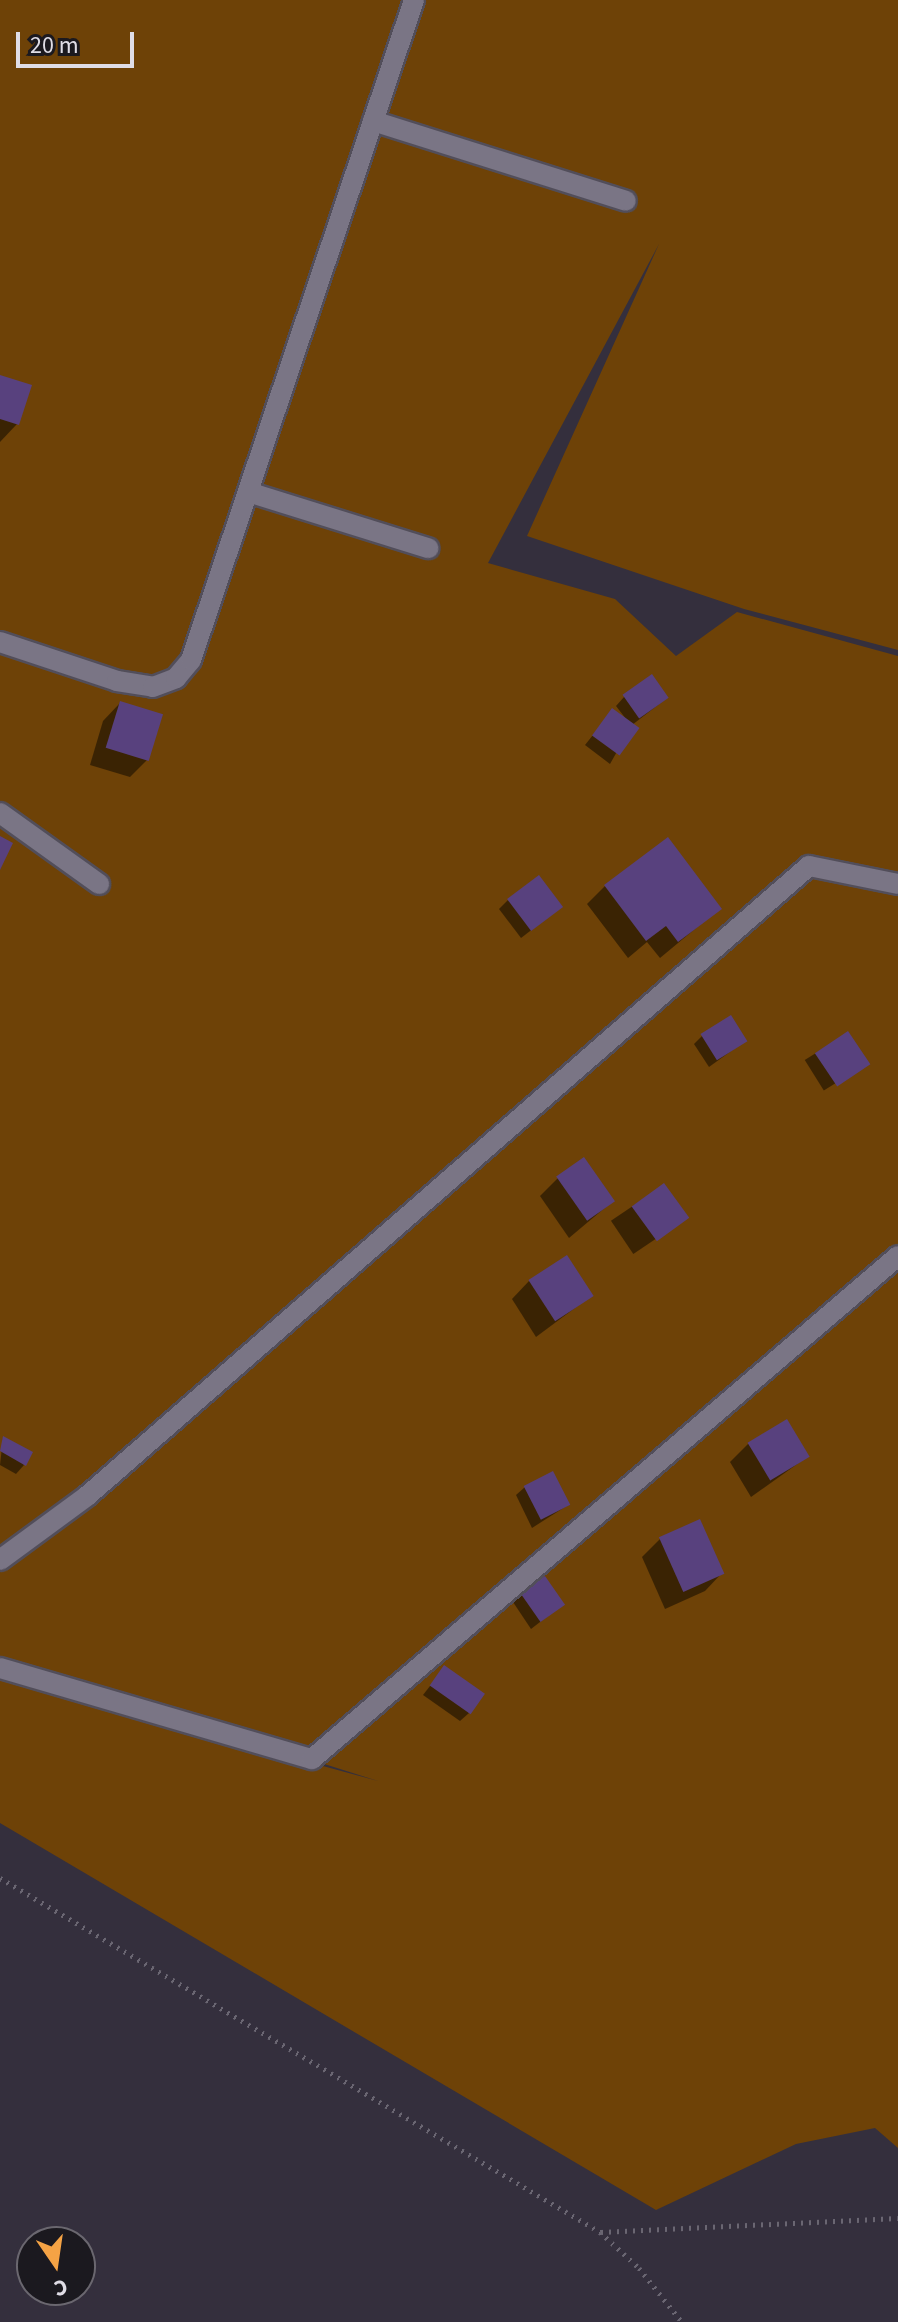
<!DOCTYPE html>
<html>
<head>
<meta charset="utf-8">
<style>
  body { margin:0 }
  #map { position:relative; width:898px; height:2322px; overflow:hidden; background:#342f3d; font-family:"Source Sans 3",sans-serif }
  div>[style] { position:absolute }
  .green>* { inset:0; background:#6e4207 }
  .shadow>* { inset:0; background:#0007; transform-origin:0 0 }
  .building>* { inset:0; background:#58417e; transform-origin:0 0 }
  .path>* { height:5px; margin-top:-2.5px; transform-origin:0; background:repeating-linear-gradient(90deg,#6a6672 0 2px,transparent 0 8px) }
  .roads { filter:drop-shadow(2px 0 #524e5a) drop-shadow(-2px 0 #524e5a) drop-shadow(0 2px #524e5a) drop-shadow(0 -2px #524e5a) }
  .service>* { height:20px; margin:-10px; padding:0 10px; transform-origin:10px; border-radius:10px; background:#7a7585 }
  span { translate:-50% -50%; white-space:nowrap; text-align:center; line-height:1.15; -webkit-text-stroke:6px #1b191f; paint-order:stroke }
  .north { position:absolute; left:16px; top:2226px; width:80px; height:80px; box-sizing:border-box; background:#1b191f; border:2px solid #6a676f; border-radius:50%; rotate:167deg; font-size:22px; font-weight:700; line-height:32px; text-align:center; color:#e0dde6 }
  .north::after { content:''; display:block; margin:auto; width:28px; height:36px; background:#f5a345; clip-path:polygon(50% 0,100% 100%,50% 72%,0 100%) }
  .scale { position:absolute; left:16px; top:32px; width:118px; height:36px; box-sizing:border-box; border:4px solid #e0dde6; border-top:0; padding-left:10px; font-size:24px; line-height:28px; white-space:nowrap; color:#e0dde6; -webkit-text-stroke:6px #1b191f; paint-order:stroke }
</style>
</head>
<body>
<div id="map">
  <div class="green">
    <div style="clip-path:polygon(0 0,898px 0,898px 650px,744px 609px,527px 536px,659px 244px,488px 563px,615px 599px,676px 656px,737px 612px,898px 656px,898px 2148px,875px 2128px,796px 2144px,656px 2210px,0 1823px,0 1678px,378px 1781px,0 1661px)"></div>
  </div>
  <div class="shadow">
    <div style="clip-path:polygon(0 377px,17px 424px,0 442px)"></div>
    <div style="clip-path:polygon(624px 697px,667px 698px,632px 725px,610px 764px,585px 745px,612px 711px,626px 719px,616px 706px)"></div>
    <div style="clip-path:polygon(120px 703px,148px 759px,130px 777px,90px 765px,103px 721px)"></div>
    <div style="clip-path:polygon(605px 886px,719px 909px,660px 958px,647px 942px,628px 958px,587px 904px)"></div>
    <div style="clip-path:polygon(508px 900px,551px 915px,521px 938px,499px 909px)"></div>
    <div style="left:848px;top:1033px;width:36px;height:51px;rotate:58deg"></div>
    <div style="clip-path:polygon(703px 1035px,745px 1041px,709px 1067px,694px 1044px)"></div>
    <div style="clip-path:polygon(558px 1178px,613px 1201px,569px 1238px,540px 1196px)"></div>
    <div style="left:664px;top:1185px;width:40px;height:64px;rotate:56deg"></div>
    <div style="clip-path:polygon(529px 1281px,591px 1296px,536px 1337px,512px 1299px)"></div>
    <div style="clip-path:polygon(3px 1438px,24px 1465px,16px 1474px,0 1465px)"></div>
    <div style="clip-path:polygon(748px 1444px,807px 1457px,751px 1497px,730px 1462px)"></div>
    <div style="clip-path:polygon(525px 1487px,568px 1505px,532px 1528px,516px 1495px)"></div>
    <div style="clip-path:polygon(660px 1539px,722px 1573px,705px 1591px,665px 1609px,642px 1557px)"></div>
    <div style="clip-path:polygon(521px 1594px,562px 1605px,531px 1629px,513px 1602px)"></div>
    <div style="clip-path:polygon(444px 1668px,469px 1713px,460px 1721px,423px 1695px)"></div>
  </div>
  <div class="building">
    <div style="clip-path:polygon(0 375px,32px 385px,19px 425px,0 419px)"></div>
    <div style="left:652px;top:674px;width:29px;height:36px;rotate:55deg"></div>
    <div style="left:120px;top:701px;width:45px;height:49px;rotate:17deg"></div>
    <div style="left:612px;top:708px;width:34px;height:34px;rotate:36deg"></div>
    <div style="clip-path:polygon(0 836px,13px 843px,0 870px)"></div>
    <div style="clip-path:polygon(668px 837px,722px 909px,678px 942px,666px 926px,646px 941px,604px 885px)"></div>
    <div style="left:539px;top:875px;width:40px;height:40px;rotate:53deg"></div>
    <div style="left:731px;top:1015px;width:31px;height:36px;rotate:58deg"></div>
    <div style="left:848px;top:1031px;width:40px;height:40px;rotate:56deg"></div>
    <div style="left:584px;top:1157px;width:54px;height:34px;rotate:55deg"></div>
    <div style="left:664px;top:1183px;width:43px;height:40px;rotate:54deg"></div>
    <div style="left:567px;top:1255px;width:49px;height:46px;rotate:57deg"></div>
    <div style="left:787px;top:1419px;width:44px;height:46px;rotate:59deg"></div>
    <div style="clip-path:polygon(3px 1436px,33px 1452px,26px 1466px,0 1451px)"></div>
    <div style="left:553px;top:1471px;width:38px;height:33px;rotate:63deg"></div>
    <div style="left:700px;top:1519px;width:60px;height:45px;rotate:66deg"></div>
    <div style="left:545px;top:1576px;width:35px;height:30px;rotate:55deg"></div>
    <div style="left:444px;top:1665px;width:50px;height:25px;rotate:35deg"></div>
  </div>
  <div class="path">
    <div style="left:0;top:1878px;width:697px;rotate:30.54deg"></div>
    <div style="left:600px;top:2232px;width:53px;rotate:42.7deg"></div>
    <div style="left:639px;top:2268px;width:69px;rotate:51.5deg"></div>
    <div style="left:601px;top:2232px;width:297px;rotate:-2.7deg"></div>
  </div>
  <div class="roads">
    <div class="service">
      <div style="left:373px;top:121px;width:265px;rotate:17.5deg"></div>
      <div style="left:248px;top:492px;width:189px;rotate:17.3deg"></div>
      <div style="left:0;top:642px;width:123px;rotate:18.4deg"></div>
      <div style="left:117px;top:681px;width:36px;rotate:9deg"></div>
      <div style="left:153px;top:687px;width:25px;rotate:-21deg"></div>
      <div style="left:176px;top:678px;width:23px;rotate:-50deg"></div>
      <div style="left:191px;top:660px;width:697px;rotate:-71.33deg"></div>
      <div style="left:0;top:813px;width:122px;rotate:35.6deg"></div>
      <div style="left:0;top:1560px;width:108px;rotate:-36.3deg"></div>
      <div style="left:87px;top:1496px;width:958px;rotate:-41.11deg"></div>
      <div style="left:809px;top:866px;width:91px;rotate:11.4deg"></div>
      <div style="left:0;top:1668px;width:325px;rotate:16.3deg"></div>
      <div style="left:312px;top:1759px;width:772px;rotate:-40.64deg"></div>
    </div>
  </div>
  <div class="north">С</div>
  <div class="scale">20 m</div>
</div>
</body>
</html>
